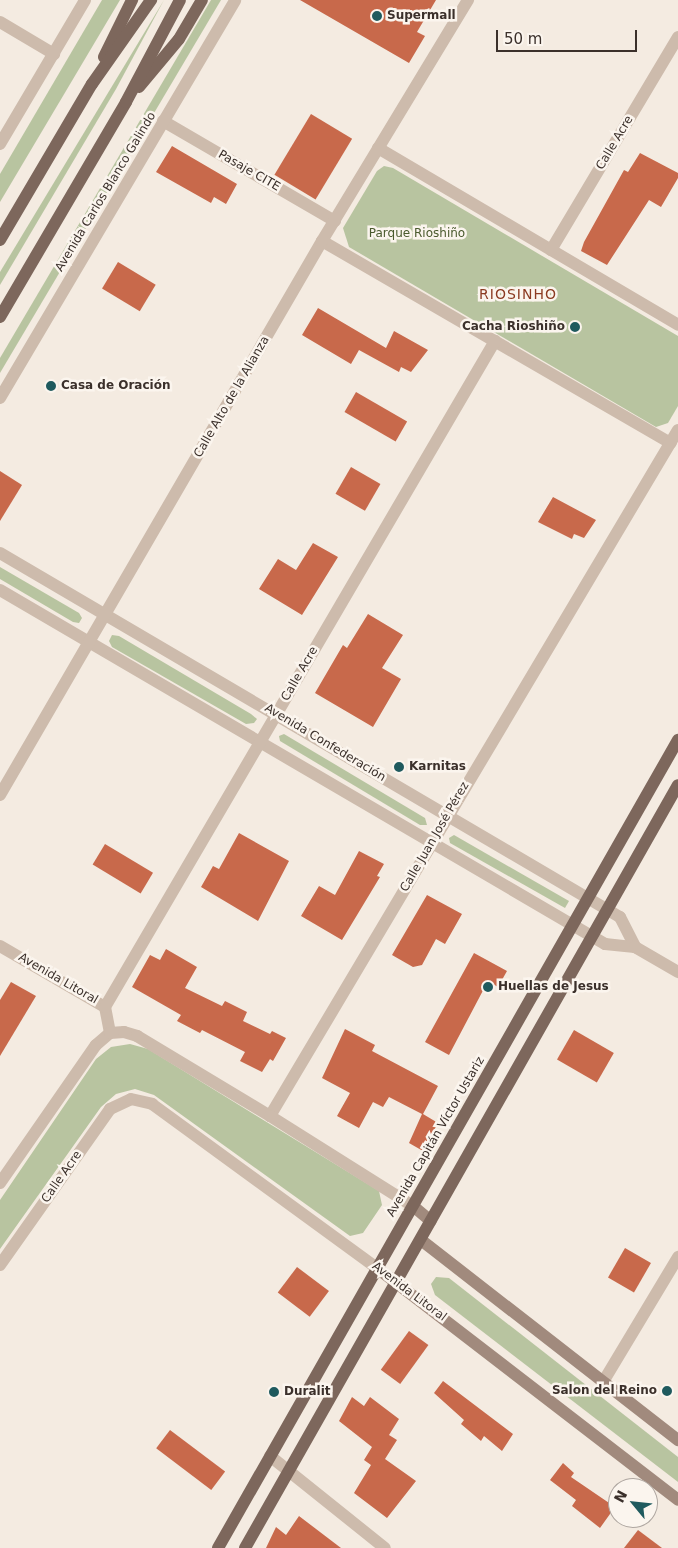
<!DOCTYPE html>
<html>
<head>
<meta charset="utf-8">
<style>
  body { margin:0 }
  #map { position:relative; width:678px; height:1548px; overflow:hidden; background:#f4ebe1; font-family:"DejaVu Sans",sans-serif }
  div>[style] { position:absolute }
  .green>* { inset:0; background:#b8c4a0 }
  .building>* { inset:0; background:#c8694b; transform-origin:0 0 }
  .pedestrian>* { height:12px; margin:-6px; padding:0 6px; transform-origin:6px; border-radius:6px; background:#cdbbac }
  .minor>* { height:12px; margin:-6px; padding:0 6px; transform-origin:6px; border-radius:6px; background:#cdbbac }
  .tertiary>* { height:12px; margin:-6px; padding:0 6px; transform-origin:6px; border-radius:6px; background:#cdbbac }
  .secondary>* { height:12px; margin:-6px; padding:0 6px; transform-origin:6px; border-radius:6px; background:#a18a7d }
  .primary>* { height:12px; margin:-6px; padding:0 6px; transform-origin:6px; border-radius:6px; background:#7d675c }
  .dots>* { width:14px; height:14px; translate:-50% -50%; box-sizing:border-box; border:2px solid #fbf5ee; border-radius:50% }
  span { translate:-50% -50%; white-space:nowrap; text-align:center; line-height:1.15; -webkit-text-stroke:5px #fbf5ee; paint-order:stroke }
  .poi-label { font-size:12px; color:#3b302b; font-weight:700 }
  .left { translate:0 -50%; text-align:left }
  .right { translate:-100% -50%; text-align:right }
  .street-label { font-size:12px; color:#3b302b }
  .park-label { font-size:12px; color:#4a5a2e }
  .neighbourhood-label { font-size:14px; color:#8c3b22; letter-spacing:1px }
  .north { position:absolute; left:608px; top:1478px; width:50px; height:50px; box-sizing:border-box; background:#fbf5ee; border:1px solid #aea6a0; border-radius:50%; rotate:298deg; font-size:14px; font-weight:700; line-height:20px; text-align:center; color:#3b302b }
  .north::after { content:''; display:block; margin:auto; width:18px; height:22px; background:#1f5a5e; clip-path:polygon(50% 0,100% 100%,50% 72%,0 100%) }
  .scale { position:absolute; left:496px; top:30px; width:141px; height:22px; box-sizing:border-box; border:2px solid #3b302b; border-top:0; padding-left:6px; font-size:15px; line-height:18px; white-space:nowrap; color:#3b302b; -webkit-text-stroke:4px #fbf5ee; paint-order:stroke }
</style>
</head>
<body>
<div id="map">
  <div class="green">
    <div style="clip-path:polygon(102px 0,120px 0,0 202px,0 174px)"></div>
    <div style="clip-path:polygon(164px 0,116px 89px,0 285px,0 272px)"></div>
    <div style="clip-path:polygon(211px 0,221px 0,0 373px,0 358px)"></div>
    <div style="clip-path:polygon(384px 166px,393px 168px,678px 336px,678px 406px,668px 423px,656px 427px,349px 247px,343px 228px,377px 171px)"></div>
    <div style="clip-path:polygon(0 567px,79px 613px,82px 618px,79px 623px,73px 622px,0 579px)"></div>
    <div style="clip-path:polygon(112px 635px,119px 636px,251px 714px,257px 719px,254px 723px,246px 724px,112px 647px,109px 641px)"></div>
    <div style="clip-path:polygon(284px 734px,425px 818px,427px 825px,420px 825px,280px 741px,279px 736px)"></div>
    <div style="clip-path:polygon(454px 835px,569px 901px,565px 908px,450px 843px,449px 838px)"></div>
    <div style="clip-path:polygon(130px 1044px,148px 1049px,379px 1191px,382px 1205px,363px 1233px,350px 1236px,154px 1095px,135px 1089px,116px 1094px,101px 1107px,0 1249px,0 1200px,96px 1059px,111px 1047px)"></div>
    <div style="clip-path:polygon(436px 1277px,449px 1278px,678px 1457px,678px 1482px,435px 1295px,431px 1284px)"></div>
  </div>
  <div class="building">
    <div style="clip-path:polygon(300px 0,436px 0,417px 32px,425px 36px,409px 63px)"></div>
    <div style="left:311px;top:114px;width:48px;height:71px;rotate:31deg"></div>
    <div style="clip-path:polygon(172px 146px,237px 184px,226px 204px,214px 197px,211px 203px,156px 172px)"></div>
    <div style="clip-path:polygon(640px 153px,678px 173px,678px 178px,661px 207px,649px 200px,607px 265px,581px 251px,584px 242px,624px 170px,628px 172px)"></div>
    <div style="left:118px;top:262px;width:44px;height:31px;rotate:31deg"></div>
    <div style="clip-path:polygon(318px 308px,386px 348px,394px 331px,428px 350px,411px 372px,401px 367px,399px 372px,359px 350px,351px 364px,302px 335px)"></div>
    <div style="left:356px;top:392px;width:59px;height:23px;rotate:30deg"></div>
    <div style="left:351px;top:467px;width:34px;height:31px;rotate:30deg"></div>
    <div style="clip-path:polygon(0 471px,22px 485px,0 521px)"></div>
    <div style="clip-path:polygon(553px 497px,596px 520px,584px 538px,574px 534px,572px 539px,538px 522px)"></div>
    <div style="clip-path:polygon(313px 543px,338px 557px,302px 615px,259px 589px,278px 559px,296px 570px)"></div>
    <div style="clip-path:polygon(368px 614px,403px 635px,382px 668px,401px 679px,373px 727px,315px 693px,343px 645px,347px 648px)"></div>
    <div style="clip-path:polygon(239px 833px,289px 861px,258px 921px,201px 887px,213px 866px,219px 869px)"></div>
    <div style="left:105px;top:844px;width:56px;height:24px;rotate:31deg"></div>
    <div style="clip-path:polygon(359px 851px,384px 864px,377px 876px,380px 877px,342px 940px,301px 916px,319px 886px,335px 895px)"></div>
    <div style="clip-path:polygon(427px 895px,462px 914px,445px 944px,436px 939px,422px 965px,413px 967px,392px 955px)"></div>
    <div style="clip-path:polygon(166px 949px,197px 967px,185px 988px,222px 1006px,225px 1001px,247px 1012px,243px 1021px,270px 1034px,272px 1031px,286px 1038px,273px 1061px,270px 1059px,262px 1072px,240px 1061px,245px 1052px,202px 1030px,200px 1033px,177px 1021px,181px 1015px,132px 987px,150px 955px,160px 960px)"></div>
    <div style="clip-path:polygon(474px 953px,507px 971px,498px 987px,488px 981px,449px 1055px,425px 1042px)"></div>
    <div style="clip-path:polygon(11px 982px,36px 996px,0 1056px,0 1000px)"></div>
    <div style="clip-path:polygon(345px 1029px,375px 1045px,372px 1051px,438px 1086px,423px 1114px,438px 1123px,423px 1151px,409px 1143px,422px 1114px,389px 1097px,383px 1107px,373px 1102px,359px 1128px,337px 1116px,350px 1093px,322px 1078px)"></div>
    <div style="left:574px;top:1030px;width:46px;height:34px;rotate:30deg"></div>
    <div style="left:625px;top:1248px;width:30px;height:34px;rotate:30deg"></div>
    <div style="left:297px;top:1267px;width:40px;height:32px;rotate:37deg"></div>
    <div style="left:409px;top:1331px;width:24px;height:48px;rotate:36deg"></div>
    <div style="clip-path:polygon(443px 1381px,513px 1434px,502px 1451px,484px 1436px,481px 1441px,461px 1424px,464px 1420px,434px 1393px)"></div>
    <div style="clip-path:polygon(352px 1397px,364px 1406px,370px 1397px,399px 1419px,389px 1435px,397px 1440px,385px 1459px,416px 1481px,387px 1518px,354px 1493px,371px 1465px,364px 1460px,372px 1447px,339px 1421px)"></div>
    <div style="left:170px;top:1430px;width:69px;height:23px;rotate:37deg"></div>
    <div style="clip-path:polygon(563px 1463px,574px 1473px,571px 1477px,615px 1507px,600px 1528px,572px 1506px,576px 1500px,550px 1480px)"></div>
    <div style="clip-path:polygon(299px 1516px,341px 1548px,266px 1548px,276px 1527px,286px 1535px)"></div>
    <div style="clip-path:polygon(638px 1530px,662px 1548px,624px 1548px)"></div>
  </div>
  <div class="pedestrian">
    <div style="left:163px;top:121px;width:199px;rotate:30.2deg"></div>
  </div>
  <div class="minor">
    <div style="left:0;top:22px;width:63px;rotate:30.7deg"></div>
    <div style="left:378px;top:148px;width:348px;rotate:30.5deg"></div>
    <div style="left:322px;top:241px;width:403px;rotate:30.1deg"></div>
    <div style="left:551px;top:250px;width:248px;rotate:-59.2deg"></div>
    <div style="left:0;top:553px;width:719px;rotate:30.42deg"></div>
    <div style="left:620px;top:917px;width:34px;rotate:63deg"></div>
    <div style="left:0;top:590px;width:701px;rotate:30.33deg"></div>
    <div style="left:605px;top:944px;width:30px;rotate:6deg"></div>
    <div style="left:635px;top:947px;width:50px;rotate:30.2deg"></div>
    <div style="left:0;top:795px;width:641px;rotate:-59.83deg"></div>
    <div style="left:322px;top:241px;width:282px;rotate:-58.8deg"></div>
    <div style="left:0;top:946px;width:121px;rotate:30.2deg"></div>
    <div style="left:105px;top:1007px;width:26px;rotate:79deg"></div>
    <div style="left:105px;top:1007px;width:772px;rotate:-59.65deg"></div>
    <div style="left:270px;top:1116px;width:798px;rotate:-59.26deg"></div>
    <div style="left:603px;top:1382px;width:146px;rotate:-59deg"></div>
    <div style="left:270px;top:1456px;width:147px;rotate:38.7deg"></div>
  </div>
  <div class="tertiary">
    <div style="left:0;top:144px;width:167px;rotate:-59.4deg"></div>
    <div style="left:0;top:398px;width:462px;rotate:-59.4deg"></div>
    <div style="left:0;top:1183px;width:168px;rotate:-55.2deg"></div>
    <div style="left:96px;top:1045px;width:18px;rotate:-41deg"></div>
    <div style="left:110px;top:1033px;width:14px;rotate:-4deg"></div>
    <div style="left:124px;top:1032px;width:14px;rotate:17deg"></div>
    <div style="left:137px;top:1036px;width:155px;rotate:31deg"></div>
    <div style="left:270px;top:1116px;width:169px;rotate:32.2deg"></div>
    <div style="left:0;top:1265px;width:191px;rotate:-54.8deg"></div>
    <div style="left:110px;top:1109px;width:23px;rotate:-25deg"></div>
    <div style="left:131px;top:1099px;width:22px;rotate:13deg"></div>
    <div style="left:152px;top:1104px;width:278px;rotate:36.1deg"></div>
  </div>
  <div class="secondary">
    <div style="left:413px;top:1206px;width:23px;rotate:40deg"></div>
    <div style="left:421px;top:1240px;width:326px;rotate:37.9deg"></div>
    <div style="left:377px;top:1268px;width:380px;rotate:37.6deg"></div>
  </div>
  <div class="primary">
    <div style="left:104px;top:57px;width:64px;rotate:-63.8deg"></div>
    <div style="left:139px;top:87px;width:62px;rotate:-50.2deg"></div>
    <div style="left:179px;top:39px;width:45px;rotate:-59.5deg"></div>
    <div style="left:0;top:240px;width:181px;rotate:-59.5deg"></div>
    <div style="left:92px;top:84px;width:103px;rotate:-54.9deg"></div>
    <div style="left:0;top:317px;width:249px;rotate:-59.6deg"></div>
    <div style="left:126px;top:102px;width:115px;rotate:-62.1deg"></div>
    <div style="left:218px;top:1548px;width:930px;rotate:-60.35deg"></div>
    <div style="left:245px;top:1548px;width:877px;rotate:-60.43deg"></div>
  </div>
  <div class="dots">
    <div style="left:377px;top:16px;background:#1f5a5e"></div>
    <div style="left:575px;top:327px;background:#1f5a5e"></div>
    <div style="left:51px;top:386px;background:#1f5a5e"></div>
    <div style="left:399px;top:767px;background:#1f5a5e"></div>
    <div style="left:488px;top:987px;background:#1f5a5e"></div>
    <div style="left:667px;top:1391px;background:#1f5a5e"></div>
    <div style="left:274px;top:1392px;background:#1f5a5e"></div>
  </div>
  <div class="poi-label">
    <span class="left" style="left:387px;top:16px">Supermall</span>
    <span class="right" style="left:565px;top:327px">Cacha Rioshiño</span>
    <span class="left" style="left:61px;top:386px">Casa de Oración</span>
    <span class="left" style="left:409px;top:767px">Karnitas</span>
    <span class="left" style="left:498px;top:987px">Huellas de Jesus</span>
    <span class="right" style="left:657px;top:1391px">Salon del Reino</span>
    <span class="left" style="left:284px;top:1392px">Duralit</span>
  </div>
  <div class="street-label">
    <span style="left:615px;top:143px;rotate:-59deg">Calle Acre</span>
    <span style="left:249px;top:171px;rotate:30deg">Pasaje CITE</span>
    <span style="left:106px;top:192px;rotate:-59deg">Avenida Carlos Blanco Galindo</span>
    <span style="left:232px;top:397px;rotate:-60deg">Calle Alto de la Alianza</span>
    <span style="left:300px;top:674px;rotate:-60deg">Calle Acre</span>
    <span style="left:325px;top:743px;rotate:31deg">Avenida Confederación</span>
    <span style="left:435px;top:837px;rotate:-60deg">Calle Juan José Pérez</span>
    <span style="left:58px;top:979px;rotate:30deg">Avenida Litoral</span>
    <span style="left:436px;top:1137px;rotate:-60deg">Avenida Capitán Víctor Ustariz</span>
    <span style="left:62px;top:1177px;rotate:-55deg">Calle Acre</span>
    <span style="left:409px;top:1292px;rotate:37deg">Avenida Litoral</span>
  </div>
  <div class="park-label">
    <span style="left:417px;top:234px">Parque Rioshiño</span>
  </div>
  <div class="neighbourhood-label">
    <span style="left:518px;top:294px">RIOSINHO</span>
  </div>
  <div class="north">N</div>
  <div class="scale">50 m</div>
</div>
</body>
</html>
